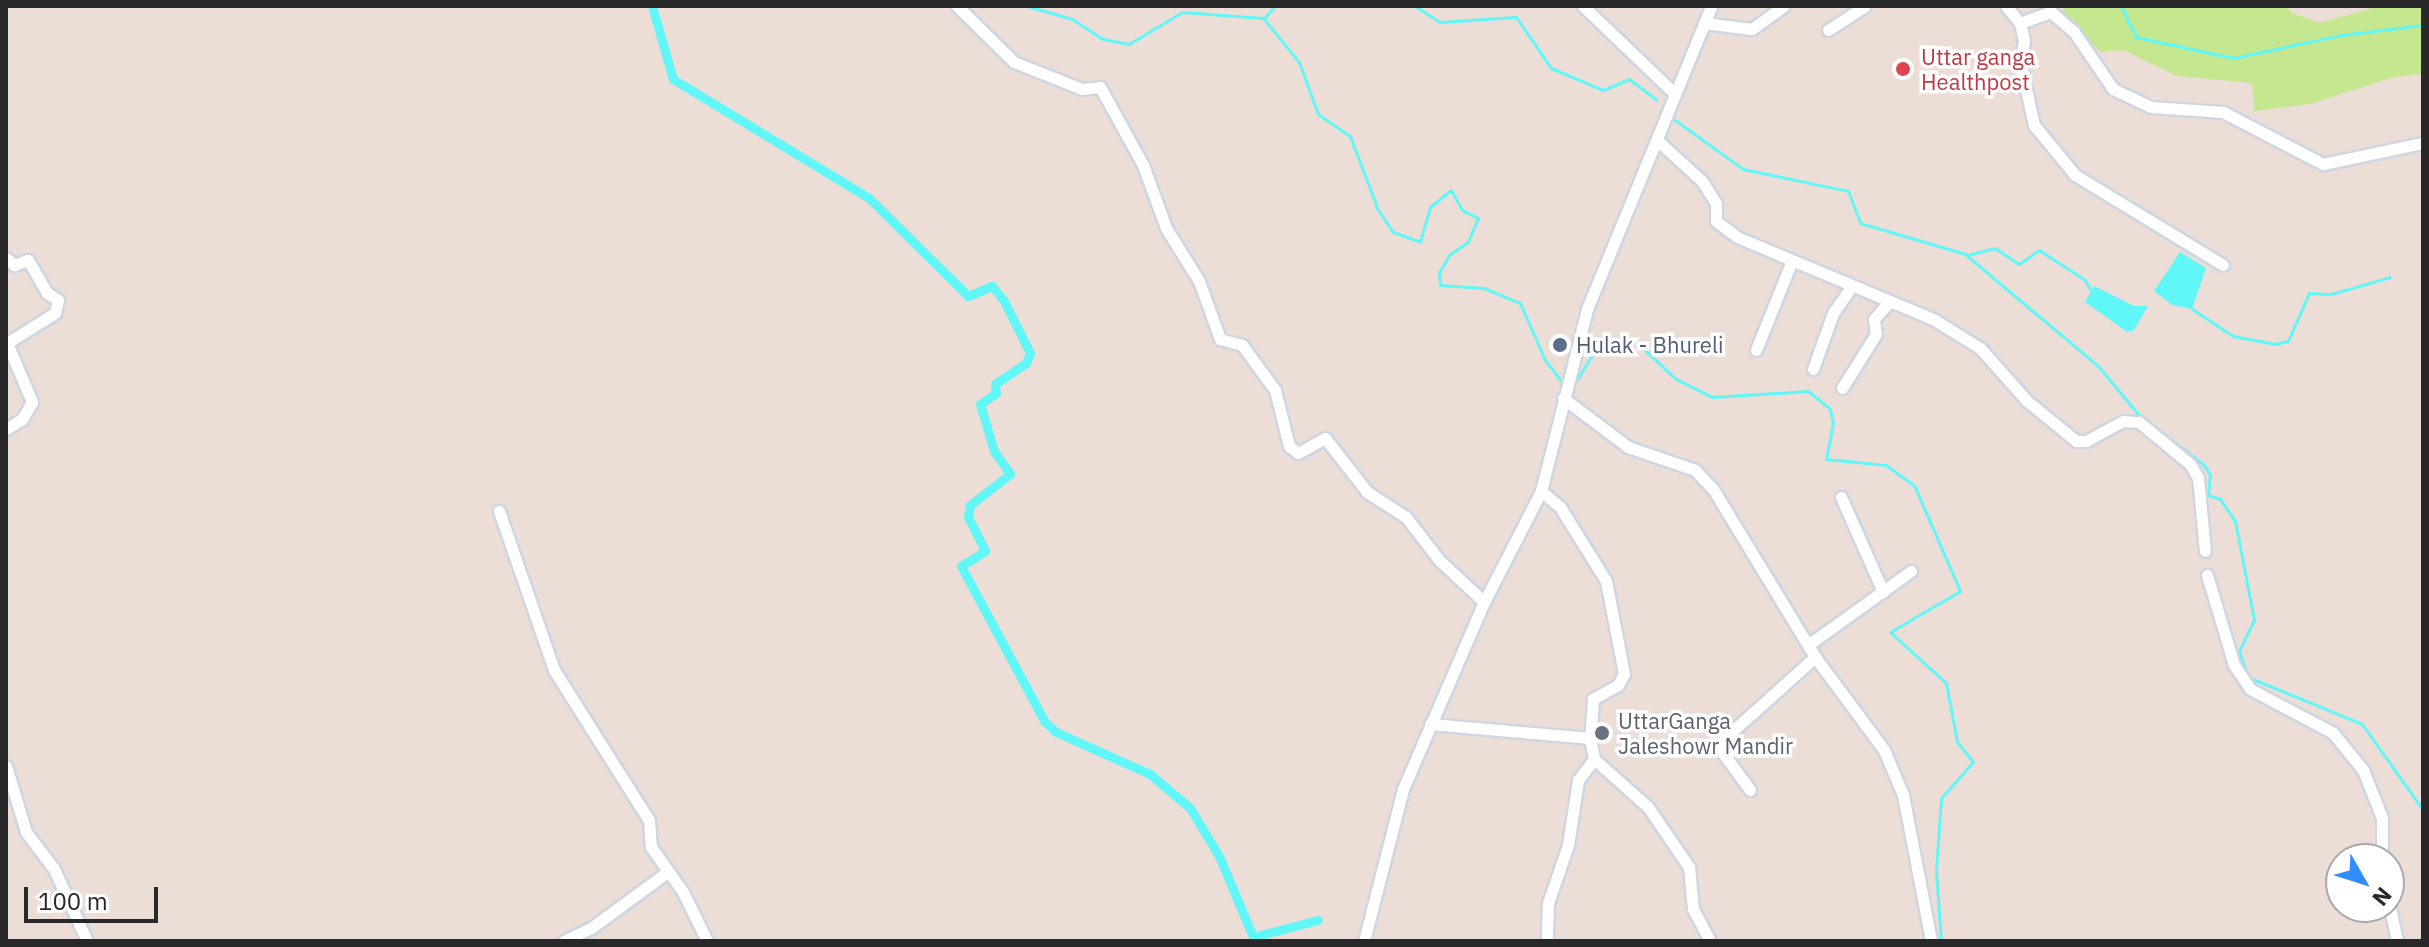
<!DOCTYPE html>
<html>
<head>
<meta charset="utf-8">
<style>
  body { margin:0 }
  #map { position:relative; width:2429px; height:947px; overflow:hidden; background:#ecded7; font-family:"IBM Plex Sans",sans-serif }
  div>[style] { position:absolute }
  .green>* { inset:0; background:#c4e78f }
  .water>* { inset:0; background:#61f6f7 }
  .stream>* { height:3px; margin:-1.5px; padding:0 1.5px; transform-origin:1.5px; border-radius:1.5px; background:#61f6f7 }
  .canal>* { height:9px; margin:-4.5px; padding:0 4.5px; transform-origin:4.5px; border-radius:4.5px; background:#61f6f7 }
  .roads { filter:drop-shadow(2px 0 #cdd6e2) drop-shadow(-2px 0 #cdd6e2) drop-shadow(0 2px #cdd6e2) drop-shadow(0 -2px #cdd6e2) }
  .minor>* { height:11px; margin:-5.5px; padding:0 5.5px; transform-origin:5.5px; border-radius:5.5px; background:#fff }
  .dots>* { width:22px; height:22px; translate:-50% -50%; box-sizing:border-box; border:4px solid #fff; border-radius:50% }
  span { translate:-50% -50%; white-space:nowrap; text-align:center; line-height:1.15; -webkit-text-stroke:7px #fff; paint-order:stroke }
  .health-label { font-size:22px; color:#be3a42 }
  .left { translate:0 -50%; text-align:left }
  .service-label { font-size:22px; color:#4e5e75 }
  .worship-label { font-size:22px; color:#5b616d }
  .frame { position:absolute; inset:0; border:8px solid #282828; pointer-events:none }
  .north { position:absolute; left:2325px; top:843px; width:80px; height:80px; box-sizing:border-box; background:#fff; border:2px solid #a9a9a9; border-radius:50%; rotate:129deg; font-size:22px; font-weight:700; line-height:32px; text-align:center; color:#282828 }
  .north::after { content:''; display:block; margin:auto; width:28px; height:36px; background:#318dff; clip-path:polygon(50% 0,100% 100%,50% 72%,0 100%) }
  .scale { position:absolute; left:24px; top:887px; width:134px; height:36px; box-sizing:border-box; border:4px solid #282828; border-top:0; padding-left:10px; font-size:24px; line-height:28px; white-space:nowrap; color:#282828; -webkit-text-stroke:6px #fff; paint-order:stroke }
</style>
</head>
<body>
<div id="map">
  <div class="green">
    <div style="clip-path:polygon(2070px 6px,2289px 6px,2290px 12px,2319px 23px,2380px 6px,2423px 6px,2423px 74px,2394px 77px,2310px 104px,2254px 111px,2252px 83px,2177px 76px,2123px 50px,2101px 52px,2055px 14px)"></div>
  </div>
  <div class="water">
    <div style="clip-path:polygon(2180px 252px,2206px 268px,2192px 309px,2172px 305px,2154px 291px)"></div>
    <div style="clip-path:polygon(2094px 286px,2134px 306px,2148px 306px,2134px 330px,2127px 332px,2085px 302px)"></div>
  </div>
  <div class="stream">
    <div style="left:1027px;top:6px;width:47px;rotate:16.1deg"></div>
    <div style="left:1072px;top:19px;width:37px;rotate:33deg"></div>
    <div style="left:1103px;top:39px;width:26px;rotate:11deg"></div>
    <div style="left:1129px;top:44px;width:62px;rotate:-31.1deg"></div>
    <div style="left:1182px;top:12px;width:81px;rotate:4.2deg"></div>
    <div style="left:1263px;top:18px;width:57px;rotate:50.7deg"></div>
    <div style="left:1299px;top:62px;width:55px;rotate:69.9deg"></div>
    <div style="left:1318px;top:114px;width:39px;rotate:35deg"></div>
    <div style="left:1350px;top:136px;width:79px;rotate:69.3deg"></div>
    <div style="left:1378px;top:210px;width:27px;rotate:56deg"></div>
    <div style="left:1393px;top:232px;width:29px;rotate:20deg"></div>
    <div style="left:1420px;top:242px;width:36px;rotate:-74deg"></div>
    <div style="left:1430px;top:207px;width:27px;rotate:-39deg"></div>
    <div style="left:1451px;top:190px;width:23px;rotate:61deg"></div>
    <div style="left:1462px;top:210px;width:18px;rotate:27deg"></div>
    <div style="left:1478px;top:218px;width:26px;rotate:113deg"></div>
    <div style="left:1468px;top:242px;width:22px;rotate:146deg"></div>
    <div style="left:1450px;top:254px;width:21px;rotate:121deg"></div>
    <div style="left:1439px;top:272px;width:13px;rotate:86deg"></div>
    <div style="left:1440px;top:285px;width:44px;rotate:3.9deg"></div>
    <div style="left:1484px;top:288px;width:39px;rotate:23deg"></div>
    <div style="left:1520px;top:303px;width:62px;rotate:66.3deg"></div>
    <div style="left:1545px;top:360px;width:33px;rotate:52deg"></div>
    <div style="left:1415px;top:6px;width:30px;rotate:33deg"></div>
    <div style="left:1440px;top:22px;width:76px;rotate:-3.8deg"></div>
    <div style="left:1516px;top:17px;width:62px;rotate:55.5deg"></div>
    <div style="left:1551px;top:68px;width:56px;rotate:22.9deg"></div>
    <div style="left:1603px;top:90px;width:28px;rotate:-23deg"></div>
    <div style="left:1629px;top:79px;width:34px;rotate:37deg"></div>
    <div style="left:2121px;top:6px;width:34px;rotate:64deg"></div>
    <div style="left:2136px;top:37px;width:99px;rotate:12.2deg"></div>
    <div style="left:2233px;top:58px;width:110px;rotate:-12deg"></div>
    <div style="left:2341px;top:35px;width:83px;rotate:-7deg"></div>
    <div style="left:1264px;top:18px;width:16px;rotate:-47deg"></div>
    <div style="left:1675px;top:120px;width:84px;rotate:35.8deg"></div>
    <div style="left:1743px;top:169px;width:107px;rotate:11.8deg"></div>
    <div style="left:1848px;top:191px;width:34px;rotate:69deg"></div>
    <div style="left:1860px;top:223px;width:109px;rotate:16.4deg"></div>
    <div style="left:1965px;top:254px;width:175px;rotate:40.1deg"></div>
    <div style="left:2099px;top:367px;width:61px;rotate:50.3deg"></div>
    <div style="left:2138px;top:414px;width:83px;rotate:37.7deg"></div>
    <div style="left:2204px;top:465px;width:12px;rotate:59deg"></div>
    <div style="left:2210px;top:475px;width:20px;rotate:96deg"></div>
    <div style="left:2208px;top:495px;width:13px;rotate:18deg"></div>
    <div style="left:2220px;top:499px;width:27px;rotate:56deg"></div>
    <div style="left:2235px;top:521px;width:101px;rotate:79.1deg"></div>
    <div style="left:2254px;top:620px;width:34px;rotate:116deg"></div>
    <div style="left:2239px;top:651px;width:28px;rotate:71deg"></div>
    <div style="left:2248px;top:677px;width:123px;rotate:22.4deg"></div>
    <div style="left:2362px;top:724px;width:105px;rotate:54.7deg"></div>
    <div style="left:1967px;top:255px;width:29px;rotate:-14deg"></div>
    <div style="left:1995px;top:248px;width:29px;rotate:34deg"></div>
    <div style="left:2019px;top:264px;width:24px;rotate:-35deg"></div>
    <div style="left:2039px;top:250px;width:55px;rotate:33.1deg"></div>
    <div style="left:2085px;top:280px;width:10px;rotate:61deg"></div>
    <div style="left:2192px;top:309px;width:49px;rotate:33.4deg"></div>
    <div style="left:2233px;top:336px;width:43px;rotate:10.8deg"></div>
    <div style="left:2275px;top:344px;width:13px;rotate:-13deg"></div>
    <div style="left:2288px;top:341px;width:52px;rotate:-66.4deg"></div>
    <div style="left:2309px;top:293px;width:22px;rotate:3deg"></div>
    <div style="left:2331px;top:294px;width:61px;rotate:-16.1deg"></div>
    <div style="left:1573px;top:386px;width:55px;rotate:-58.3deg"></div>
    <div style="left:1602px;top:339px;width:32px;rotate:2deg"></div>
    <div style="left:1634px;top:340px;width:57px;rotate:42.9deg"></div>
    <div style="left:1676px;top:379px;width:40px;rotate:26.6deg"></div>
    <div style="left:1712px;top:397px;width:96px;rotate:-3.6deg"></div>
    <div style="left:1808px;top:391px;width:28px;rotate:39deg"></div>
    <div style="left:1830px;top:409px;width:14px;rotate:78deg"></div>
    <div style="left:1833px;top:423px;width:37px;rotate:101deg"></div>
    <div style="left:1826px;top:459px;width:60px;rotate:5.7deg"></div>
    <div style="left:1886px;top:465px;width:34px;rotate:36deg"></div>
    <div style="left:1914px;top:485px;width:116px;rotate:66.5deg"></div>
    <div style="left:1960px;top:591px;width:81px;rotate:149.6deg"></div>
    <div style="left:1890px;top:632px;width:76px;rotate:42.3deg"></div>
    <div style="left:1946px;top:683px;width:60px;rotate:79.4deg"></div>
    <div style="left:1957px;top:742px;width:26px;rotate:51deg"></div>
    <div style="left:1973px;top:762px;width:48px;rotate:131.6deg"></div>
    <div style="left:1941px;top:798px;width:73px;rotate:93.9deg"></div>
    <div style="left:1936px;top:871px;width:70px;rotate:85.9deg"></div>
  </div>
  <div class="canal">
    <div style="left:652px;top:6px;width:76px;rotate:74deg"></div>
    <div style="left:673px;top:79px;width:229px;rotate:31.3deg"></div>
    <div style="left:869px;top:198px;width:139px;rotate:44.7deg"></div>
    <div style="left:968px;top:296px;width:26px;rotate:-23deg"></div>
    <div style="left:992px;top:286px;width:19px;rotate:51deg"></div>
    <div style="left:1004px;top:301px;width:58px;rotate:63.4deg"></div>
    <div style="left:1030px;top:353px;width:11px;rotate:112deg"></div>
    <div style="left:1026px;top:363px;width:37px;rotate:146deg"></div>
    <div style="left:995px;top:384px;width:9px;rotate:84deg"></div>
    <div style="left:996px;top:393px;width:19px;rotate:145deg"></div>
    <div style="left:980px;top:404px;width:49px;rotate:73.4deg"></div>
    <div style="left:994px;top:451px;width:28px;rotate:55deg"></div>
    <div style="left:1010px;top:474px;width:51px;rotate:142.2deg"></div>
    <div style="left:970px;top:505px;width:12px;rotate:99deg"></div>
    <div style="left:968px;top:517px;width:38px;rotate:63deg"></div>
    <div style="left:985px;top:551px;width:28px;rotate:148deg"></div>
    <div style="left:961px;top:566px;width:177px;rotate:61.7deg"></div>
    <div style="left:1045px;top:722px;width:15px;rotate:42deg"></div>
    <div style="left:1056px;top:732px;width:103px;rotate:24.1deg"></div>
    <div style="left:1150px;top:774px;width:52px;rotate:40.4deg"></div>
    <div style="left:1190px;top:808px;width:56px;rotate:58.9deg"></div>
    <div style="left:1219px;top:856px;width:88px;rotate:67.2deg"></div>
    <div style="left:1253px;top:937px;width:67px;rotate:-14.7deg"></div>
  </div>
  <div class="roads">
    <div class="minor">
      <div style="left:957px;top:6px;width:80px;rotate:44.5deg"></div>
      <div style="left:1014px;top:62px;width:73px;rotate:21.7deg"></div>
      <div style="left:1082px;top:89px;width:18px;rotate:-6deg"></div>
      <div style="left:1100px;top:87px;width:89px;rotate:61.1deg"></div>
      <div style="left:1143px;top:165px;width:67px;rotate:69.9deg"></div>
      <div style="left:1166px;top:228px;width:62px;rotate:58.1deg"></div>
      <div style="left:1199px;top:281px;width:62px;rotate:70.1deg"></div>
      <div style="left:1220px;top:339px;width:23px;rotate:15deg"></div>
      <div style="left:1242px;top:345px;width:56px;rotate:53.7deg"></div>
      <div style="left:1275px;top:390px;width:58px;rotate:76deg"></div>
      <div style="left:1289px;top:446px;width:11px;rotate:38deg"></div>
      <div style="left:1298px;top:453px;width:31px;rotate:-29deg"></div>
      <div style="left:1325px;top:438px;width:68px;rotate:52.1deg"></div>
      <div style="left:1367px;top:492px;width:46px;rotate:32.7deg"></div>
      <div style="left:1406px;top:517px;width:54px;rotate:52.5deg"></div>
      <div style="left:1439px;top:560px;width:62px;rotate:43deg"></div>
      <div style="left:1583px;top:6px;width:127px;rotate:43.7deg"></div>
      <div style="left:2006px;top:6px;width:22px;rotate:51deg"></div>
      <div style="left:2020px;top:23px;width:33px;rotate:-20deg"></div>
      <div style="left:2051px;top:12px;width:30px;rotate:41deg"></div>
      <div style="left:2074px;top:32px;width:69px;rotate:55.6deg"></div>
      <div style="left:2113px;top:89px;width:42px;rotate:25.3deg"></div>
      <div style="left:2151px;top:107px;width:72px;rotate:4deg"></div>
      <div style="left:2223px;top:112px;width:113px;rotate:27.5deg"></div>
      <div style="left:2323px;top:164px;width:102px;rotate:-11.9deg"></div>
      <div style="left:1704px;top:23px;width:48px;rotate:7.1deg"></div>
      <div style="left:1752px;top:29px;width:39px;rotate:-36deg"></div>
      <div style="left:2020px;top:23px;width:18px;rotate:77deg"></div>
      <div style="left:2024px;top:41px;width:21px;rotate:101deg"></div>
      <div style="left:2020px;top:62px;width:65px;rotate:77.5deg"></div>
      <div style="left:2034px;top:125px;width:65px;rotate:50.6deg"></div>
      <div style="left:2075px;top:175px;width:173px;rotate:31.3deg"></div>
      <div style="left:1828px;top:30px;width:44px;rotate:-33deg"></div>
      <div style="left:1658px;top:141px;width:59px;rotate:42.3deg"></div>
      <div style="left:1702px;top:181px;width:26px;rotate:58deg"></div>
      <div style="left:1716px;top:203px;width:18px;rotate:90deg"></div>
      <div style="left:1716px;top:221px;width:26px;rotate:37deg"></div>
      <div style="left:1737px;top:237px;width:212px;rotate:22.7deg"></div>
      <div style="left:1933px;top:319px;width:55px;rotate:31.7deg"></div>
      <div style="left:1980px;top:348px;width:71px;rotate:48.4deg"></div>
      <div style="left:2027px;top:401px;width:63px;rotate:39.2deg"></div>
      <div style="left:2076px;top:441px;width:10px"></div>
      <div style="left:2086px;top:441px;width:42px;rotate:-28.4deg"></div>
      <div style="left:2123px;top:421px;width:16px;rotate:4deg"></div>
      <div style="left:2139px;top:422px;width:66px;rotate:39.5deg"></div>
      <div style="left:2190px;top:464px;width:16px;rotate:60deg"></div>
      <div style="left:2198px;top:478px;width:73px;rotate:84.5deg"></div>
      <div style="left:6px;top:258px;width:11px;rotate:41deg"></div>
      <div style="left:14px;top:265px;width:15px;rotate:-20deg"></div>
      <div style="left:28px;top:260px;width:38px;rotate:60deg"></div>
      <div style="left:47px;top:293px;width:13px;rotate:32deg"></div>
      <div style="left:58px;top:300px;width:13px;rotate:103deg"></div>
      <div style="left:55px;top:313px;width:57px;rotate:148deg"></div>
      <div style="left:7px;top:343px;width:64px;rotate:67deg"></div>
      <div style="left:32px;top:402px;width:20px;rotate:120deg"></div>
      <div style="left:22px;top:419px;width:19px;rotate:148deg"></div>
      <div style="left:1756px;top:350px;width:94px;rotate:-68.1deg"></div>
      <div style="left:1813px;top:369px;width:59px;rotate:-70.3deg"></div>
      <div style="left:1833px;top:313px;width:32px;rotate:-55deg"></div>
      <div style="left:1842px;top:388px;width:64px;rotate:-57.8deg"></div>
      <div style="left:1876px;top:334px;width:15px;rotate:-98deg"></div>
      <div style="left:1874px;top:319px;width:23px;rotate:-49deg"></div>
      <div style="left:1563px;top:398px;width:81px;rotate:37deg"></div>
      <div style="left:1628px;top:447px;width:71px;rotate:18.9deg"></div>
      <div style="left:1695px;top:470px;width:26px;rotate:47deg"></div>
      <div style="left:1713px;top:489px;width:197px;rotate:58.7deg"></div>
      <div style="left:1815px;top:657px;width:116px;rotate:53.4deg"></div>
      <div style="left:1884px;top:750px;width:49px;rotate:67.1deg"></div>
      <div style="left:1903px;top:795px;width:149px;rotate:79.1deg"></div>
      <div style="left:1541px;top:491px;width:25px;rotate:40deg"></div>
      <div style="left:1560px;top:507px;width:87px;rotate:58.1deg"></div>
      <div style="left:1606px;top:581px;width:95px;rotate:79deg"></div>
      <div style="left:1624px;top:674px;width:13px;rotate:119deg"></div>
      <div style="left:1618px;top:685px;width:29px;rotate:151deg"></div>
      <div style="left:1593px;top:699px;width:39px;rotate:94deg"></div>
      <div style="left:1841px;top:497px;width:104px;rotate:66.1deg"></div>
      <div style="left:499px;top:511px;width:168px;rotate:70.9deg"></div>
      <div style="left:554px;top:670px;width:178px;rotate:57.7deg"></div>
      <div style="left:649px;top:820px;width:27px;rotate:86deg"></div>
      <div style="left:651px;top:847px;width:55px;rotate:54.6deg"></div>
      <div style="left:683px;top:892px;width:55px;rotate:63.9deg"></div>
      <div style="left:2207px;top:575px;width:94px;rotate:73.3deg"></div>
      <div style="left:2234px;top:665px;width:29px;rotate:56deg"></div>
      <div style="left:2250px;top:689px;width:94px;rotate:27.9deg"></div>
      <div style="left:2333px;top:733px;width:48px;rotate:51deg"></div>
      <div style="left:2363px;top:770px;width:52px;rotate:68.4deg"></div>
      <div style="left:2382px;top:818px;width:41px;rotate:90deg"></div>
      <div style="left:1808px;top:645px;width:127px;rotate:-35.7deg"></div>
      <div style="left:1430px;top:724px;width:161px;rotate:5deg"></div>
      <div style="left:1590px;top:738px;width:21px;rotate:79deg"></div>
      <div style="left:1594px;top:759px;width:26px;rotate:127deg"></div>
      <div style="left:1578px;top:780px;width:66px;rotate:98.7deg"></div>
      <div style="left:1568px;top:845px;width:61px;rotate:109deg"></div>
      <div style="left:1548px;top:903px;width:38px;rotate:92deg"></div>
      <div style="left:1594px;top:759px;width:72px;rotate:41.6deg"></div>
      <div style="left:1648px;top:807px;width:73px;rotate:55.7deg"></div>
      <div style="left:1689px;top:867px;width:42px;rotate:84.6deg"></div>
      <div style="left:1693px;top:909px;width:36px;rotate:62deg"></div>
      <div style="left:6px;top:766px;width:69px;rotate:73.1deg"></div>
      <div style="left:26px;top:832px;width:46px;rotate:52.9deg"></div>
      <div style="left:54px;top:869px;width:79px;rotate:65.4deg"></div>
      <div style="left:1750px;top:790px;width:56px;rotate:-126.3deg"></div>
      <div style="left:1717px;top:745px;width:132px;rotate:-41.9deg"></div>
      <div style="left:2389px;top:903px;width:39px;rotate:78deg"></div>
      <div style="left:564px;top:941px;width:30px;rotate:-26deg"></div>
      <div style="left:591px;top:928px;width:93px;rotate:-36.3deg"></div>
      <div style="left:1364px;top:941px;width:157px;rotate:-75.6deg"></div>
      <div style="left:1403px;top:789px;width:204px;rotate:-66.6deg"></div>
      <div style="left:1484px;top:602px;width:125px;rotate:-62.8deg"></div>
      <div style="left:1541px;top:491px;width:188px;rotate:-75.8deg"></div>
      <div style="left:1587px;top:309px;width:327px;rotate:-67.7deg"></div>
    </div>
  </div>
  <div class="dots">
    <div style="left:1903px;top:69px;background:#e0444e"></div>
    <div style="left:1560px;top:345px;background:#5c6f8a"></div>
    <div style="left:1602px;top:733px;background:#6b7280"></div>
  </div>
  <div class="health-label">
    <span class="left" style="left:1921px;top:69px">Uttar ganga<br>Healthpost</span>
  </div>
  <div class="service-label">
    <span class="left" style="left:1576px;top:345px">Hulak - Bhureli</span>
  </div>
  <div class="worship-label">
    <span class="left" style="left:1618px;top:733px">UttarGanga<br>Jaleshowr Mandir</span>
  </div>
  <div class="frame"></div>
  <div class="north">N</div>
  <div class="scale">100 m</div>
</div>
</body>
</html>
